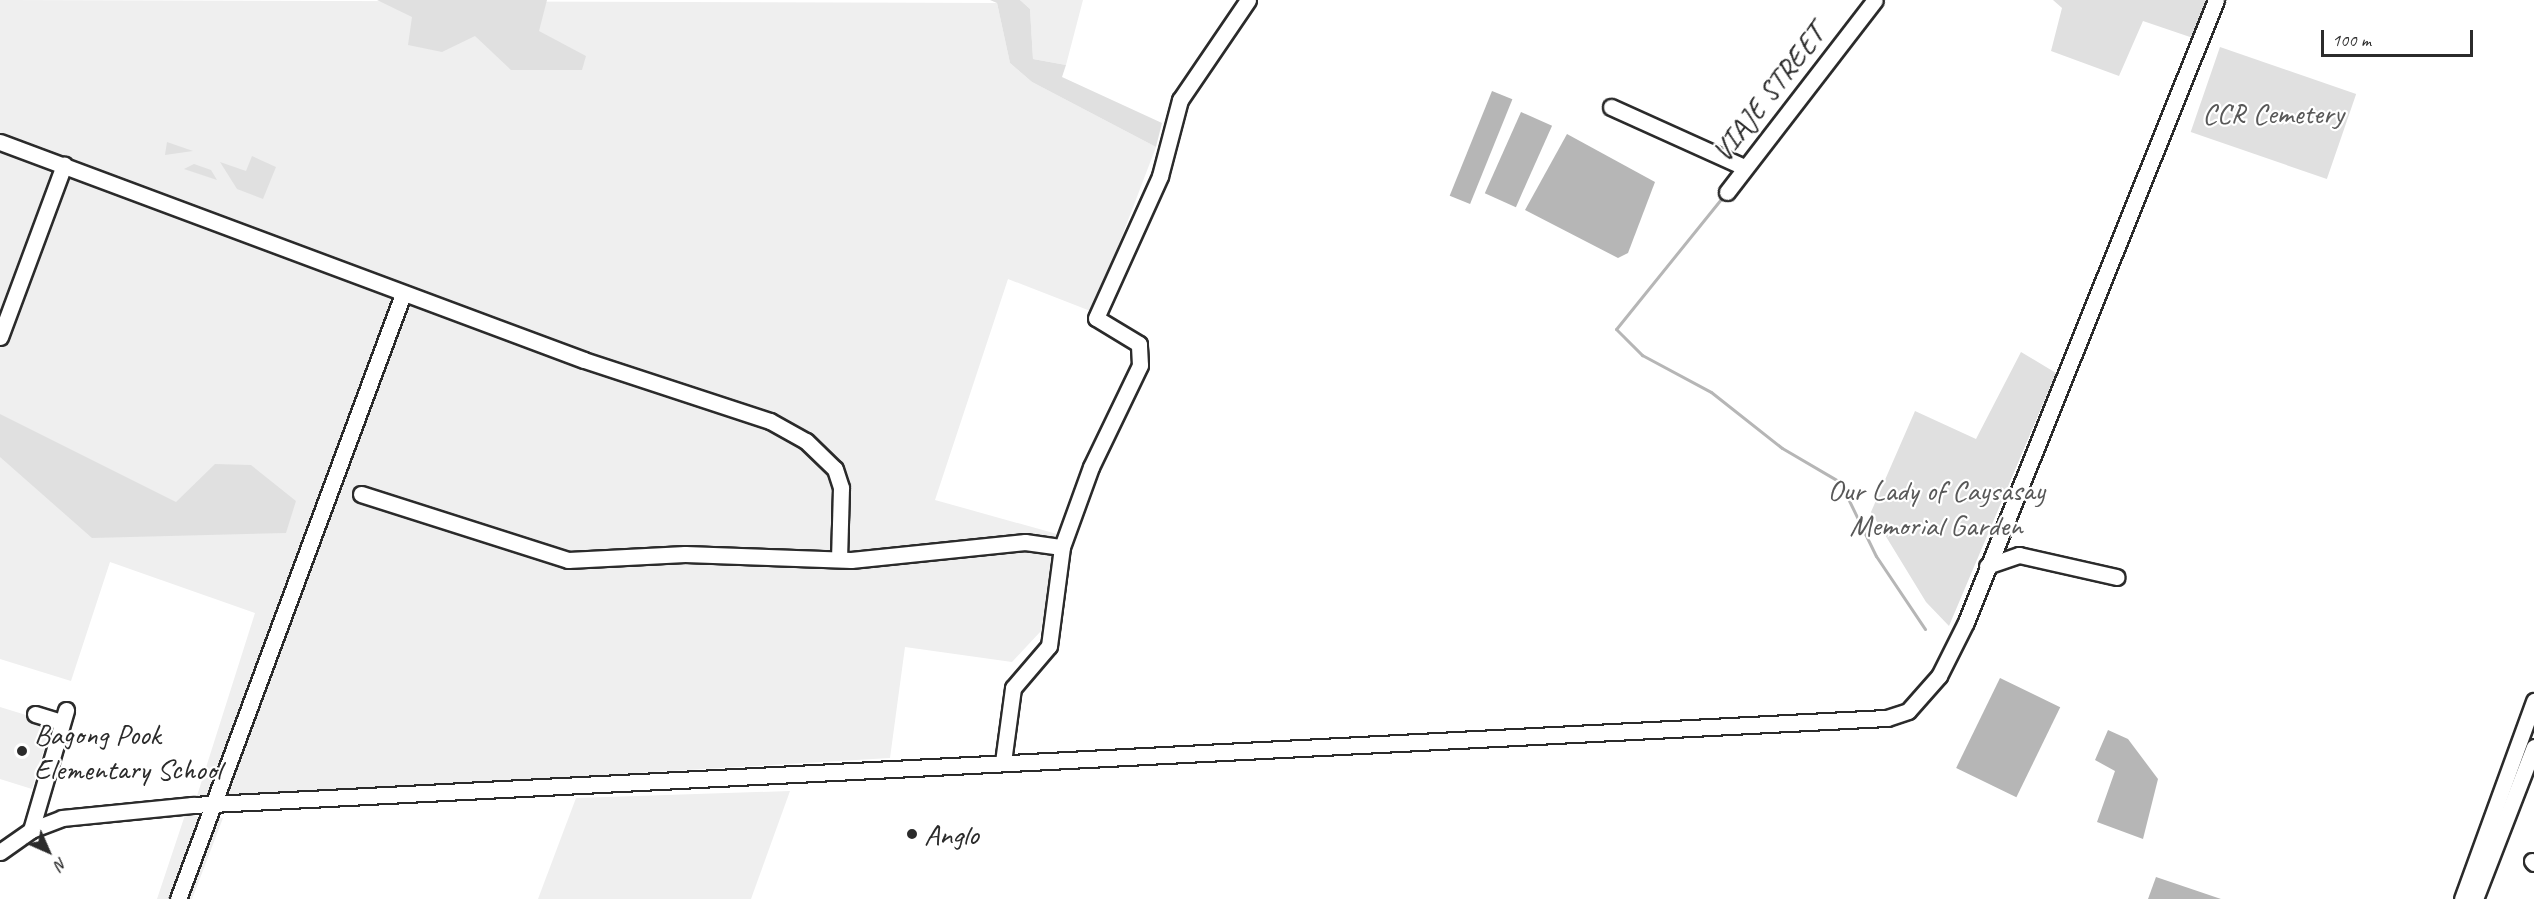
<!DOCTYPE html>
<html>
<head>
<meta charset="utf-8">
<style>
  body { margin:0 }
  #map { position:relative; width:2534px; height:899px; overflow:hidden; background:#fff; font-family:Caveat,sans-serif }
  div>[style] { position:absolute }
  .built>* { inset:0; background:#efefef }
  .green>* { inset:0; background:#e0e0e0; transform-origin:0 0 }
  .water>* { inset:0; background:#b6b6b6; transform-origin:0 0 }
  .stream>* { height:3px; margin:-1.5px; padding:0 1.5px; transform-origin:1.5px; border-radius:1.5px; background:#b6b6b6 }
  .roads { filter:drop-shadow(2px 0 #2b2b2b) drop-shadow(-2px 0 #2b2b2b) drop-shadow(0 2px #2b2b2b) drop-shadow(0 -2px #2b2b2b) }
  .minor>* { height:15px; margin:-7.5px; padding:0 7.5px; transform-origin:7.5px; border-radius:7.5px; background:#fff }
  .dots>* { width:16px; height:16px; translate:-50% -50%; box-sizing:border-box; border:3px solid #fff; border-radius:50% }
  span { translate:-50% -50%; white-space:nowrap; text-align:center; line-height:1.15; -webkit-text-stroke:4.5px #fff; paint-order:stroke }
  .street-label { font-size:30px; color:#2b2b2b }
  .park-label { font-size:30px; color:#585858 }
  .poi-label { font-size:30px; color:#2b2b2b }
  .left { translate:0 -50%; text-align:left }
  .north { position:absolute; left:18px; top:821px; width:60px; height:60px; -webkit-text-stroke:4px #fff; paint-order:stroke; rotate:135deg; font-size:16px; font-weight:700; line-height:24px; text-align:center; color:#2b2b2b }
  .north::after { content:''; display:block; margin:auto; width:21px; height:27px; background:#2b2b2b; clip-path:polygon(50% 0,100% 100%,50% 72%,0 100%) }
  .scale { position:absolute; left:2321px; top:30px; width:152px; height:27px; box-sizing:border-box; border:3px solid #2b2b2b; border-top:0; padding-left:8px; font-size:18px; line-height:21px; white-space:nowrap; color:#2b2b2b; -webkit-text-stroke:4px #fff; paint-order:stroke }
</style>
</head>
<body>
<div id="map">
  <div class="built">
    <div style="clip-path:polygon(0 0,997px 3px,1010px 63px,1032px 82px,1156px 147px,1093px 312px,1008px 279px,935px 500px,1057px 534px,1041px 631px,1012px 662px,905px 647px,890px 758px,196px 799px,255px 613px,110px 562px,71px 681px,0 659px)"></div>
    <div style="clip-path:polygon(1020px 0,1083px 0,1066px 65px,1033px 59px,1030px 9px)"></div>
    <div style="clip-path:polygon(0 707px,52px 723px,32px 789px,0 779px)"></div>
    <div style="clip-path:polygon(790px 791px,751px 899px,538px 899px,576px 798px)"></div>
    <div style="clip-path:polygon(185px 815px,223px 818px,192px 899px,157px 899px)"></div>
  </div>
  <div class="green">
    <div style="clip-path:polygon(377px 0,547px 0,539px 31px,586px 56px,582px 70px,511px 70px,475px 36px,442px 52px,408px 45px,412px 17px)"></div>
    <div style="clip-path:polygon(990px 0,1020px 0,1030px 9px,1033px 59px,1066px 65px,1062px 77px,1162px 123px,1156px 147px,1032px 82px,1010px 63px,997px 3px)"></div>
    <div style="clip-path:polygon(2053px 0,2209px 0,2193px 38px,2143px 21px,2119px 76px,2051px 51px,2062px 8px)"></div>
    <div style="left:2220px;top:47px;width:144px;height:90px;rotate:19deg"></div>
    <div style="clip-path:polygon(167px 142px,193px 151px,165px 155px)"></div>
    <div style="clip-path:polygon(252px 156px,276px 167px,263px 199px,237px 189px,220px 162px,246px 171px)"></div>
    <div style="clip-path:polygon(194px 164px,211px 170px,217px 180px,184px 169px)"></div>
    <div style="clip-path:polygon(2021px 352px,2056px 373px,1949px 626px,1926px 602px,1871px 512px,1915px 411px,1976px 439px)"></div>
    <div style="clip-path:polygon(0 414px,176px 502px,215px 464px,251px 465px,296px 501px,286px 533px,92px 538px,0 457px)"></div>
  </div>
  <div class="water">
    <div style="left:1492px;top:91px;width:22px;height:113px;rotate:22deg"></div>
    <div style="left:1521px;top:112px;width:34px;height:89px;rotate:24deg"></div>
    <div style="clip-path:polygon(1567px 134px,1655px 182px,1628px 253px,1618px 258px,1525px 210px)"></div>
    <div style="left:2000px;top:678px;width:67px;height:100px;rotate:26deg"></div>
    <div style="clip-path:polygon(2108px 730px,2128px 739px,2158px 779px,2143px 839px,2097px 822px,2115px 771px,2095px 760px)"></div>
    <div style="clip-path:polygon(2156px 877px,2221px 899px,2148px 899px)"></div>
  </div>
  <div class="stream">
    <div style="left:1721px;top:199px;width:167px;rotate:128.9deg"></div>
    <div style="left:1616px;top:329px;width:37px;rotate:45deg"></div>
    <div style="left:1642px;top:355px;width:78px;rotate:28.2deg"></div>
    <div style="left:1711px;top:392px;width:90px;rotate:38.3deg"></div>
    <div style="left:1782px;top:448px;width:67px;rotate:30.4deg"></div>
    <div style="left:1840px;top:482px;width:82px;rotate:64.1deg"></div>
    <div style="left:1876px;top:556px;width:88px;rotate:56.1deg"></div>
  </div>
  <div class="roads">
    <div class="minor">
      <div style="left:1611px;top:107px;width:146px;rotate:24.3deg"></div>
      <div style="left:0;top:142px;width:623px;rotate:20.47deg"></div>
      <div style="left:584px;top:360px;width:196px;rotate:18.2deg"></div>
      <div style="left:770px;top:421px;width:41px;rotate:29.1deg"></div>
      <div style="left:806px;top:441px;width:40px;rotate:44deg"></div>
      <div style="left:835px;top:469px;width:20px;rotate:72deg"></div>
      <div style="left:841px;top:488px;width:71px;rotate:91.6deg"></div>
      <div style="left:1727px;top:192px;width:242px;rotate:-52.4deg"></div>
      <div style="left:0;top:337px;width:184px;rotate:-69.6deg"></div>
      <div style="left:361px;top:494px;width:217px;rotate:17.7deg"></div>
      <div style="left:568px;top:560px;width:117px;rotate:-2.9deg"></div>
      <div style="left:685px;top:554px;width:166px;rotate:2.1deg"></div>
      <div style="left:851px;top:560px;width:175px;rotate:-5.9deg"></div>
      <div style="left:1025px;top:542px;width:37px;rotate:8deg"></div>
      <div style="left:1987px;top:566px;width:34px;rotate:-19deg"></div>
      <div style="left:2019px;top:555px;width:100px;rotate:12.7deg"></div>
      <div style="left:35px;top:714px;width:28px;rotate:17deg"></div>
      <div style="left:1003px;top:762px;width:75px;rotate:-82.3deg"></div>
      <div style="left:1013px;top:688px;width:55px;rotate:-49.4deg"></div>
      <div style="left:1049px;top:646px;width:100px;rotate:-82.5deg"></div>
      <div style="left:1062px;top:547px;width:85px;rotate:-70.1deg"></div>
      <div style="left:1091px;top:467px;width:113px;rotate:-64.3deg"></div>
      <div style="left:1140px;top:365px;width:21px;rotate:-93deg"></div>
      <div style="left:1139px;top:344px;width:50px;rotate:-148.8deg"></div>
      <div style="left:1096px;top:318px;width:156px;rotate:-65.7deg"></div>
      <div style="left:1160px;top:176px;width:79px;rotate:-75.3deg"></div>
      <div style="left:1180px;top:100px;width:121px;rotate:-55.8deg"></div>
      <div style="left:31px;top:830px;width:125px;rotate:-73.7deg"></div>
      <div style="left:0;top:852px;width:38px;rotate:-35deg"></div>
      <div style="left:31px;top:830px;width:33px;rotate:-21deg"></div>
      <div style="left:62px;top:818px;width:131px;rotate:-5.7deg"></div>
      <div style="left:192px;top:805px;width:1697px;rotate:-2.94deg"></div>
      <div style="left:1887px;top:718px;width:22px;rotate:-18deg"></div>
      <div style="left:1908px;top:711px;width:47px;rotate:-48.5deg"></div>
      <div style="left:1939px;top:676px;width:60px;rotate:-63.4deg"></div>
      <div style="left:1966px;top:622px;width:670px;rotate:-68.1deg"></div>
      <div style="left:2532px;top:861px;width:3px;rotate:45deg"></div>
      <div style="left:178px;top:899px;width:645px;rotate:-69.6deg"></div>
      <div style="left:2462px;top:899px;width:211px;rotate:-70deg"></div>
      <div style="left:2475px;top:899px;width:163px;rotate:-68.8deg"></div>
    </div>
  </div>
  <div class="dots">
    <div style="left:22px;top:751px;background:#2b2b2b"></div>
    <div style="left:912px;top:834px;background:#2b2b2b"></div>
  </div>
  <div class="street-label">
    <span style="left:1768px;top:93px;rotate:-52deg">VIAJE STREET</span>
  </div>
  <div class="park-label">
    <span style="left:2273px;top:113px">CCR Cemetery</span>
    <span style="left:1936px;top:507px">Our Lady of Caysasay<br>Memorial Garden</span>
  </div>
  <div class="poi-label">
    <span class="left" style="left:34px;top:751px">Bagong Pook<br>Elementary School</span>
    <span class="left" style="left:924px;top:834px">Anglo</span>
  </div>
  <div class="north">N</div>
  <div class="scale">100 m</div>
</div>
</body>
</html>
